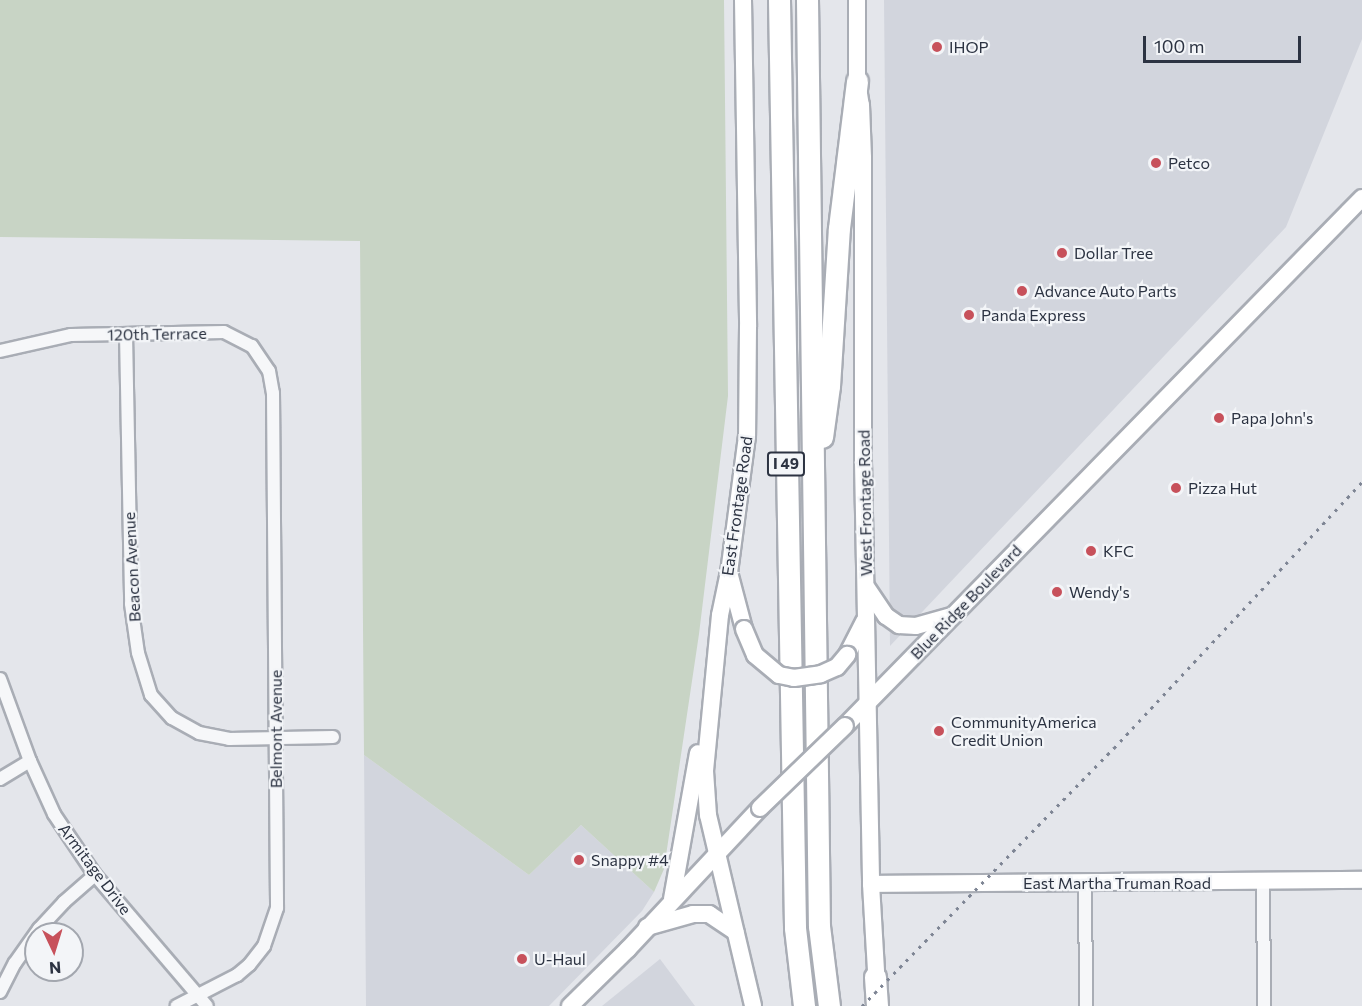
<!DOCTYPE html>
<html>
<head>
<meta charset="utf-8">
<style>
  body { margin:0 }
  #map { position:relative; width:1362px; height:1006px; overflow:hidden; background:#e4e6eb; font-family:Commissioner,sans-serif }
  div>[style] { position:absolute }
  .built>* { inset:0; background:#d2d5dd }
  .green>* { inset:0; background:#c8d4c5 }
  .roads { filter:drop-shadow(2px 0 #a9adb5) drop-shadow(-2px 0 #a9adb5) drop-shadow(0 2px #a9adb5) drop-shadow(0 -2px #a9adb5) }
  .street>* { height:12px; margin:-6px; padding:0 6px; transform-origin:6px; border-radius:6px; background:#f6f7f9 }
  .secondary>* { height:16px; margin:-8px; padding:0 8px; transform-origin:8px; border-radius:8px; background:#fff }
  .highway>* { height:21px; margin:-10.5px; padding:0 10.5px; transform-origin:10.5px; border-radius:10.5px; background:#fff }
  .rail>* { height:3px; margin-top:-1.5px; transform-origin:0; background:repeating-linear-gradient(90deg,#7e8594 0 3px,transparent 0 9px) }
  .bridges { filter:drop-shadow(2px 0 #a9adb5) drop-shadow(-2px 0 #a9adb5) drop-shadow(0 2px #a9adb5) drop-shadow(0 -2px #a9adb5) }
  .secondary-bridge>* { height:16px; margin:-8px; padding:0 8px; transform-origin:8px; border-radius:8px; background:#fff }
  .dots>* { width:16px; height:16px; translate:-50% -50%; box-sizing:border-box; border:3px solid #f3f5f8; border-radius:50% }
  span { translate:-50% -50%; white-space:nowrap; text-align:center; line-height:1.15; -webkit-text-stroke:4.5px #f3f5f8; paint-order:stroke }
  .shield-label span { padding:2px 4px; background:#f3f5f8; border:2px solid; border-radius:4px; -webkit-text-stroke-width:0 }
  .shield-label { font-size:15px; color:#2c3342; font-weight:700 }
  .poi-label { font-size:16px; color:#2c3342 }
  .left { translate:0 -50%; text-align:left }
  .street-label { font-size:16px; color:#2c3342 }
  .north { position:absolute; left:24px; top:922px; width:60px; height:60px; box-sizing:border-box; background:#f3f5f8; border:2px solid #a3a7af; border-radius:50%; rotate:176deg; font-size:16px; font-weight:700; line-height:24px; text-align:center; color:#2c3342 }
  .north::after { content:''; display:block; margin:auto; width:21px; height:27px; background:#c7515b; clip-path:polygon(50% 0,100% 100%,50% 72%,0 100%) }
  .scale { position:absolute; left:1143px; top:36px; width:158px; height:27px; box-sizing:border-box; border:3px solid #2c3342; border-top:0; padding-left:8px; font-size:18px; line-height:21px; white-space:nowrap; color:#2c3342; -webkit-text-stroke:4px #f3f5f8; paint-order:stroke }
</style>
</head>
<body>
<div id="map">
  <div class="built">
    <div style="clip-path:polygon(884px 0,1362px 0,1362px 39px,1286px 227px,890px 646px)"></div>
    <div style="clip-path:polygon(364px 755px,529px 875px,581px 825px,654px 892px,642px 911px,549px 1006px,366px 1006px)"></div>
    <div style="clip-path:polygon(660px 959px,695px 1006px,602px 1006px)"></div>
  </div>
  <div class="green">
    <div style="clip-path:polygon(0 0,724px 0,728px 396px,699px 634px,664px 869px,654px 892px,581px 825px,529px 875px,364px 755px,360px 241px,0 237px)"></div>
  </div>
  <div class="roads">
    <div class="street">
      <div style="left:126px;top:334px;width:270px;rotate:88.9deg"></div>
      <div style="left:131px;top:604px;width:49px;rotate:81.9deg"></div>
      <div style="left:138px;top:653px;width:44px;rotate:72.8deg"></div>
      <div style="left:151px;top:695px;width:31px;rotate:48deg"></div>
      <div style="left:172px;top:718px;width:31px;rotate:29deg"></div>
      <div style="left:199px;top:733px;width:31px;rotate:11deg"></div>
      <div style="left:229px;top:739px;width:104px;rotate:-1.1deg"></div>
      <div style="left:0;top:351px;width:73px;rotate:-12.7deg"></div>
      <div style="left:71px;top:335px;width:153px;rotate:-1.1deg"></div>
      <div style="left:224px;top:332px;width:31px;rotate:27deg"></div>
      <div style="left:252px;top:346px;width:30px;rotate:56deg"></div>
      <div style="left:269px;top:371px;width:22px;rotate:80deg"></div>
      <div style="left:273px;top:393px;width:515px;rotate:89.55deg"></div>
      <div style="left:277px;top:908px;width:40px;rotate:108.9deg"></div>
      <div style="left:264px;top:946px;width:24px;rotate:128deg"></div>
      <div style="left:249px;top:965px;width:16px;rotate:140deg"></div>
      <div style="left:237px;top:975px;width:68px;rotate:152.7deg"></div>
      <div style="left:0;top:679px;width:87px;rotate:69.9deg"></div>
      <div style="left:30px;top:761px;width:58px;rotate:65.6deg"></div>
      <div style="left:54px;top:814px;width:73px;rotate:56.1deg"></div>
      <div style="left:95px;top:875px;width:172px;rotate:49.5deg"></div>
      <div style="left:0;top:779px;width:35px;rotate:-31deg"></div>
      <div style="left:1263px;top:882px;width:124px;rotate:89.5deg"></div>
      <div style="left:1085px;top:883px;width:123px;rotate:89.5deg"></div>
      <div style="left:0;top:992px;width:33px;rotate:-63deg"></div>
      <div style="left:15px;top:963px;width:42px;rotate:-54.8deg"></div>
      <div style="left:39px;top:929px;width:37px;rotate:-47deg"></div>
      <div style="left:64px;top:902px;width:41px;rotate:-41.1deg"></div>
    </div>
    <div class="secondary">
      <div style="left:743px;top:0;width:327px;rotate:89.1deg"></div>
      <div style="left:748px;top:327px;width:109px;rotate:90.5deg"></div>
      <div style="left:747px;top:436px;width:137px;rotate:97.5deg"></div>
      <div style="left:729px;top:572px;width:44px;rotate:101.8deg"></div>
      <div style="left:720px;top:615px;width:157px;rotate:95.5deg"></div>
      <div style="left:705px;top:771px;width:44px;rotate:86.1deg"></div>
      <div style="left:708px;top:815px;width:196px;rotate:76.7deg"></div>
      <div style="left:857px;top:0;width:81px;rotate:90deg"></div>
      <div style="left:857px;top:81px;width:24px;rotate:81deg"></div>
      <div style="left:861px;top:105px;width:53px;rotate:87.8deg"></div>
      <div style="left:863px;top:158px;width:304px;rotate:90deg"></div>
      <div style="left:863px;top:462px;width:422px;rotate:88.9deg"></div>
      <div style="left:871px;top:884px;width:103px;rotate:86.7deg"></div>
      <div style="left:730px;top:576px;width:55px;rotate:75.2deg"></div>
      <div style="left:867px;top:588px;width:34px;rotate:56deg"></div>
      <div style="left:886px;top:616px;width:16px;rotate:35deg"></div>
      <div style="left:899px;top:625px;width:17px;rotate:3deg"></div>
      <div style="left:916px;top:626px;width:36px;rotate:-16deg"></div>
      <div style="left:847px;top:655px;width:38px;rotate:-63deg"></div>
      <div style="left:845px;top:726px;width:739px;rotate:-45.6deg"></div>
      <div style="left:871px;top:884px;width:491px;rotate:-0.5deg"></div>
      <div style="left:672px;top:899px;width:148px;rotate:-79.9deg"></div>
      <div style="left:647px;top:927px;width:48px;rotate:-15.8deg"></div>
      <div style="left:693px;top:914px;width:16px"></div>
      <div style="left:709px;top:914px;width:32px;rotate:34deg"></div>
      <div style="left:570px;top:1006px;width:81px;rotate:-44.5deg"></div>
      <div style="left:628px;top:949px;width:193px;rotate:-46.9deg"></div>
    </div>
    <div class="highway">
      <div style="left:779px;top:0;width:928px;rotate:89.01deg"></div>
      <div style="left:795px;top:928px;width:79px;rotate:83.4deg"></div>
      <div style="left:807px;top:0;width:926px;rotate:89.26deg"></div>
      <div style="left:819px;top:926px;width:81px;rotate:82.9deg"></div>
      <div style="left:822px;top:437px;width:51px;rotate:-82.2deg"></div>
      <div style="left:829px;top:386px;width:158px;rotate:-86.4deg"></div>
      <div style="left:839px;top:228px;width:148px;rotate:-83deg"></div>
      <div style="left:875px;top:977px;width:29px;rotate:86deg"></div>
    </div>
  </div>
  <div class="rail">
    <div style="left:862px;top:1006px;width:361px;rotate:-45.7deg"></div>
    <div style="left:1114px;top:748px;width:364px;rotate:-47deg"></div>
  </div>
  <div class="bridges">
    <div class="secondary-bridge">
      <div style="left:744px;top:629px;width:28px;rotate:67deg"></div>
      <div style="left:755px;top:655px;width:31px;rotate:40deg"></div>
      <div style="left:779px;top:675px;width:15px;rotate:11deg"></div>
      <div style="left:794px;top:678px;width:27px;rotate:-8deg"></div>
      <div style="left:821px;top:674px;width:17px;rotate:-24deg"></div>
      <div style="left:837px;top:667px;width:16px;rotate:-50deg"></div>
      <div style="left:760px;top:808px;width:118px;rotate:-44deg"></div>
    </div>
  </div>
  <div class="dots">
    <div style="left:937px;top:47px;background:#c7515b"></div>
    <div style="left:1156px;top:163px;background:#c7515b"></div>
    <div style="left:1062px;top:253px;background:#c7515b"></div>
    <div style="left:1022px;top:291px;background:#c7515b"></div>
    <div style="left:969px;top:315px;background:#c7515b"></div>
    <div style="left:1219px;top:418px;background:#c7515b"></div>
    <div style="left:1176px;top:488px;background:#c7515b"></div>
    <div style="left:1091px;top:551px;background:#c7515b"></div>
    <div style="left:1057px;top:592px;background:#c7515b"></div>
    <div style="left:939px;top:731px;background:#c7515b"></div>
    <div style="left:579px;top:860px;background:#c7515b"></div>
    <div style="left:522px;top:959px;background:#c7515b"></div>
  </div>
  <div class="shield-label">
    <span style="left:786px;top:464px">I 49</span>
  </div>
  <div class="poi-label">
    <span class="left" style="left:949px;top:47px">IHOP</span>
    <span class="left" style="left:1168px;top:163px">Petco</span>
    <span class="left" style="left:1074px;top:253px">Dollar Tree</span>
    <span class="left" style="left:1034px;top:291px">Advance Auto Parts</span>
    <span class="left" style="left:981px;top:315px">Panda Express</span>
    <span class="left" style="left:1231px;top:418px">Papa John's</span>
    <span class="left" style="left:1188px;top:488px">Pizza Hut</span>
    <span class="left" style="left:1103px;top:551px">KFC</span>
    <span class="left" style="left:1069px;top:592px">Wendy's</span>
    <span class="left" style="left:951px;top:731px">CommunityAmerica<br>Credit Union</span>
    <span class="left" style="left:591px;top:860px">Snappy #4</span>
    <span class="left" style="left:534px;top:959px">U-Haul</span>
  </div>
  <div class="street-label">
    <span style="left:157px;top:334px;rotate:-1deg">120th Terrace</span>
    <span style="left:865px;top:503px;rotate:-91deg">West Frontage Road</span>
    <span style="left:737px;top:506px;rotate:-82deg">East Frontage Road</span>
    <span style="left:132px;top:567px;rotate:-93deg">Beacon Avenue</span>
    <span style="left:966px;top:602px;rotate:-46deg">Blue Ridge Boulevard</span>
    <span style="left:276px;top:729px;rotate:-90deg">Belmont Avenue</span>
    <span style="left:95px;top:869px;rotate:53deg">Armitage Drive</span>
    <span style="left:1117px;top:883px">East Martha Truman Road</span>
  </div>
  <div class="north">N</div>
  <div class="scale">100 m</div>
</div>
</body>
</html>
